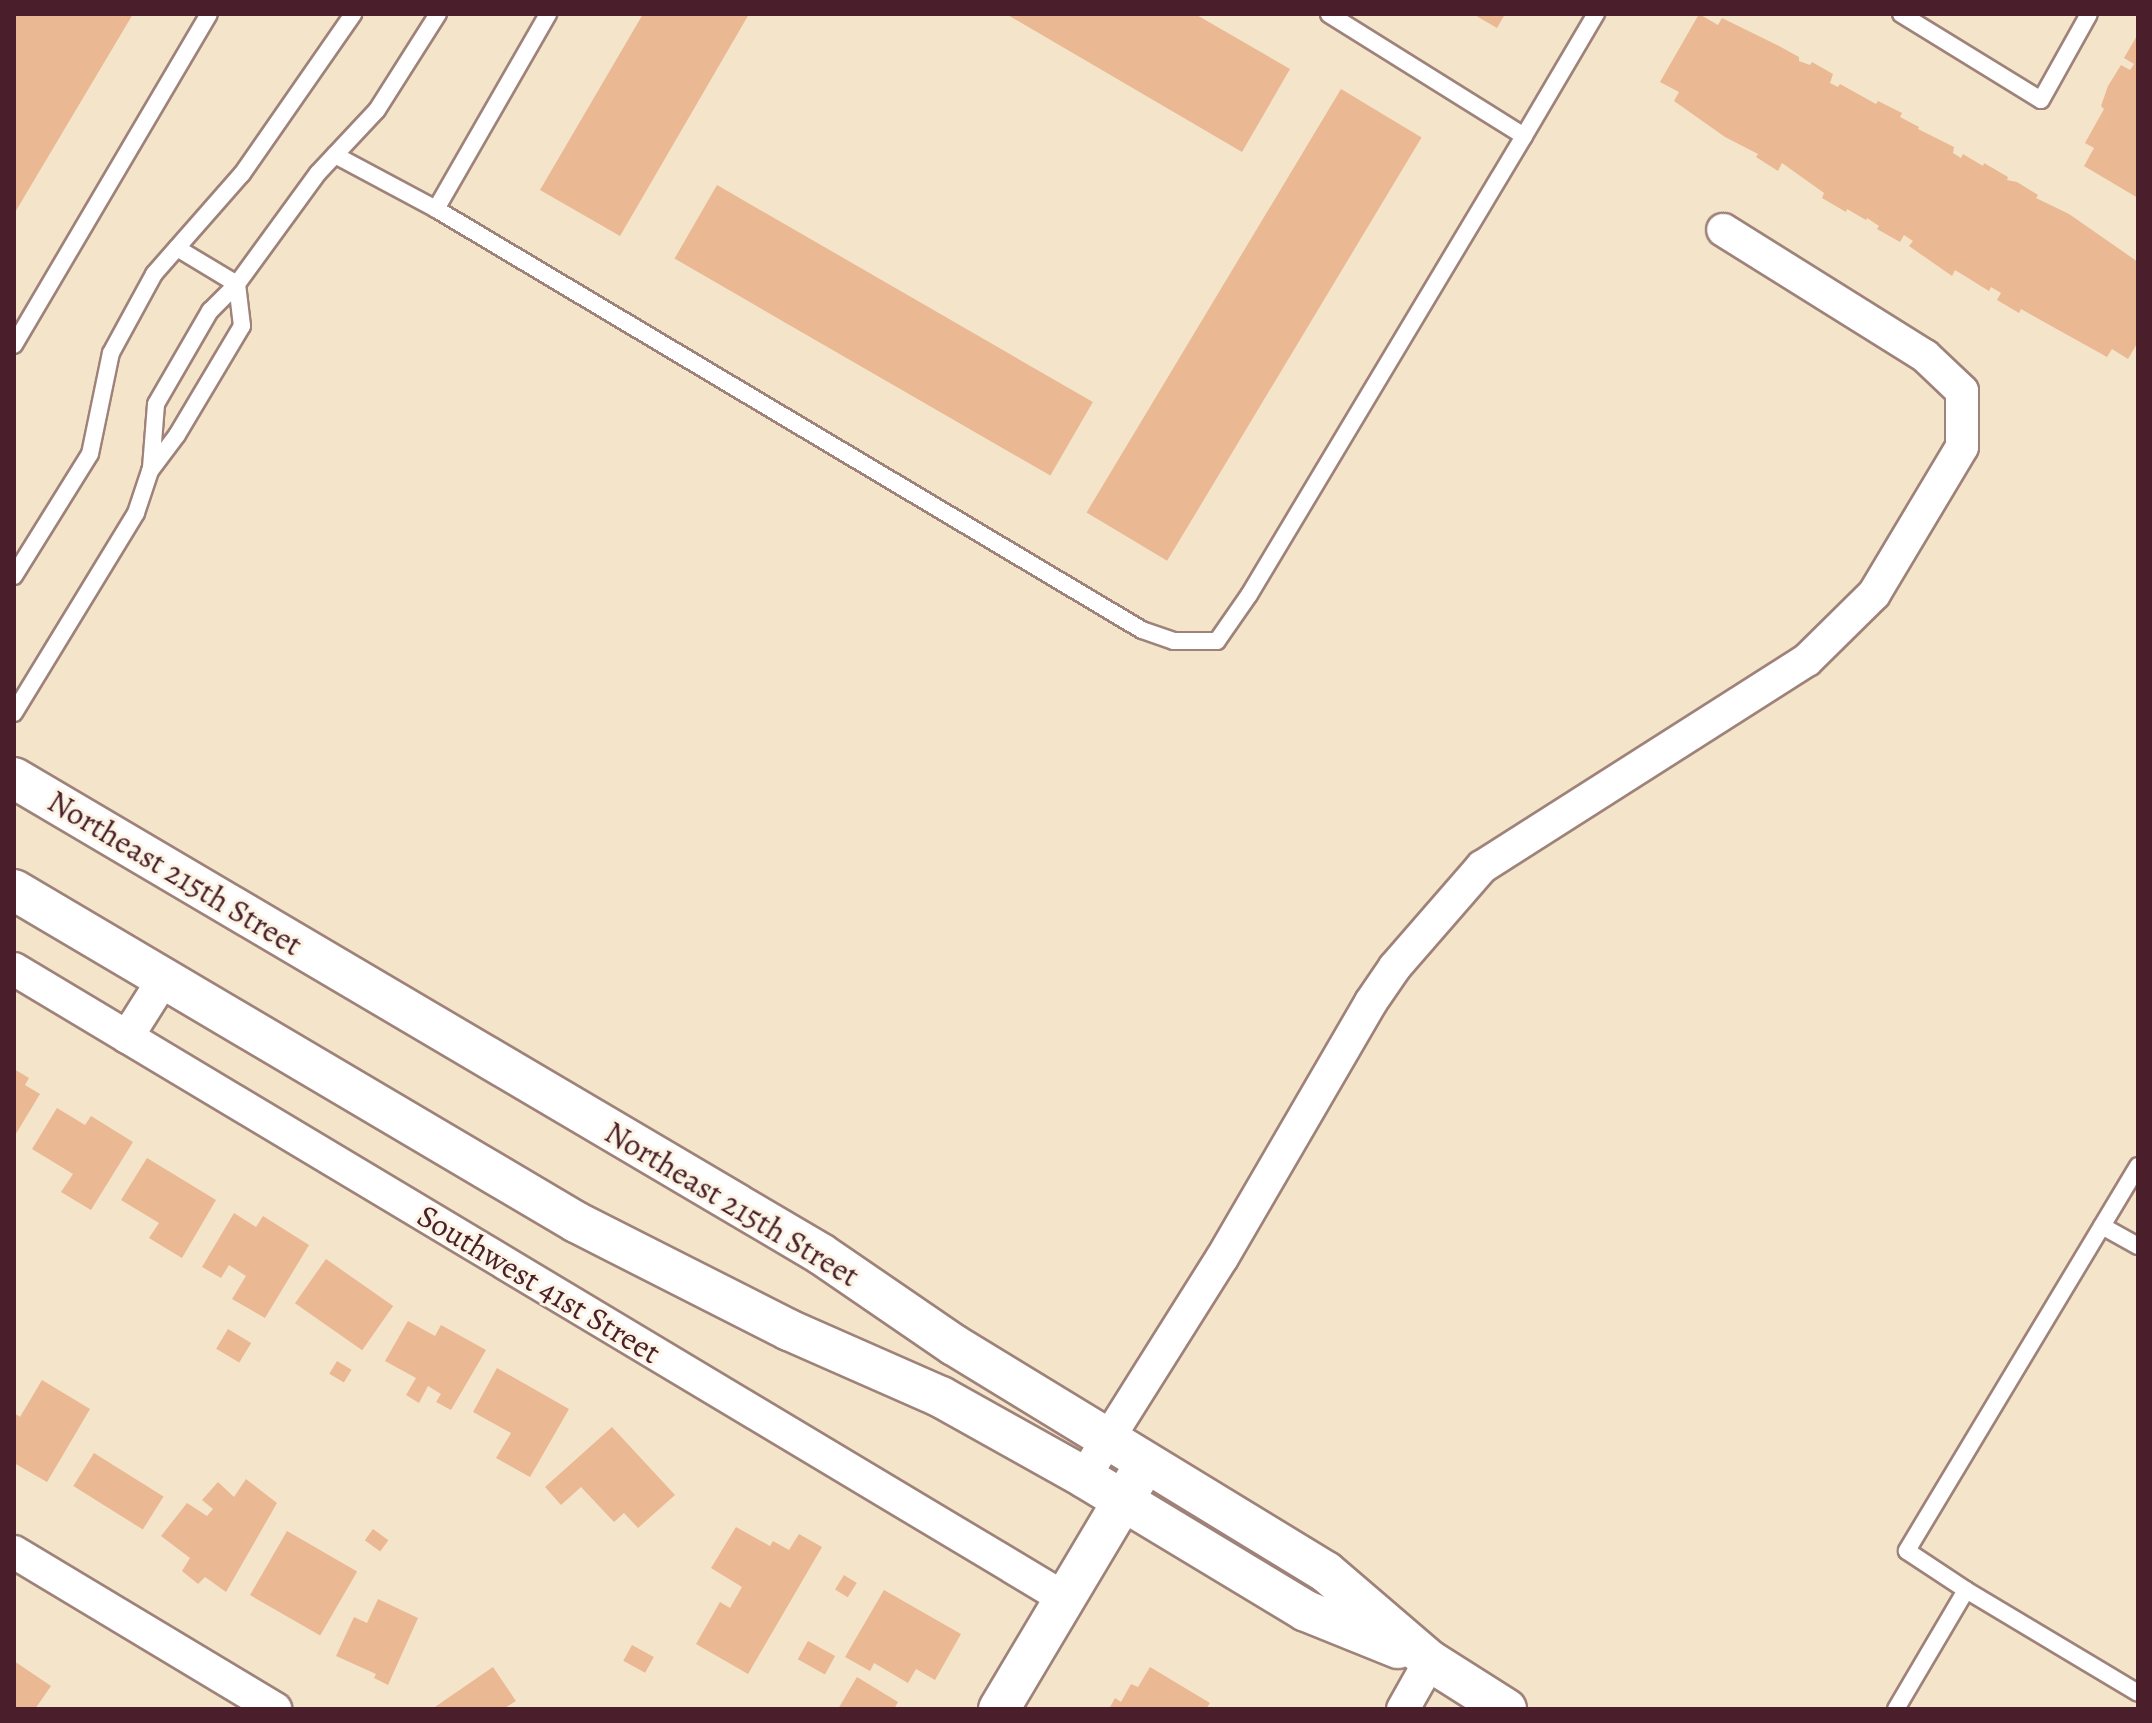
<!DOCTYPE html>
<html>
<head>
<meta charset="utf-8">
<style>
  body { margin:0 }
  #map { position:relative; width:2152px; height:1723px; overflow:hidden; background:#f4e5ca; font-family:Alegreya,serif }
  div>[style] { position:absolute }
  .building>* { inset:0; background:#eab892; transform-origin:0 0 }
  .roads { filter:drop-shadow(2px 0 #9f827a) drop-shadow(-2px 0 #9f827a) drop-shadow(0 2px #9f827a) drop-shadow(0 -2px #9f827a) }
  .service>* { height:16px; margin:-8px; padding:0 8px; transform-origin:8px; border-radius:8px; background:#fff }
  .minor>* { height:32px; margin:-16px; padding:0 16px; transform-origin:16px; border-radius:16px; background:#fff }
  .tertiary>* { height:40px; margin:-20px; padding:0 20px; transform-origin:20px; border-radius:20px; background:#fff }
  span { translate:-50% -50%; white-space:nowrap; text-align:center; line-height:1.15; -webkit-text-stroke:6px #fcf5e5; paint-order:stroke }
  .street-label { font-size:32px; color:#4a1f2b }
  .frame { position:absolute; inset:0; border:16px solid #4a1f2b; pointer-events:none }
</style>
</head>
<body>
<div id="map">
  <div class="building">
    <div style="clip-path:polygon(16px 14px,133px 14px,14px 214px,14px 17px)"></div>
    <div style="clip-path:polygon(643px 14px,749px 14px,620px 236px,540px 190px)"></div>
    <div style="clip-path:polygon(1006px 14px,1195px 14px,1290px 69px,1242px 152px)"></div>
    <div style="clip-path:polygon(1473px 14px,1505px 14px,1497px 28px)"></div>
    <div style="clip-path:polygon(1699px 14px,1718px 25px,1722px 18px,1779px 46px,1799px 57px,1799px 61px,1810px 65px,1812px 62px,1833px 74px,1830px 83px,1838px 87px,1840px 84px,1876px 104px,1878px 101px,1902px 113px,1900px 117px,1919px 127px,1918px 129px,1954px 147px,1953px 153px,1961px 158px,1963px 154px,1983px 166px,1984px 163px,2008px 177px,2007px 180px,2017px 182px,2038px 195px,2036px 198px,2069px 214px,2138px 262px,2138px 342px,2128px 359px,2112px 349px,2107px 357px,2021px 309px,2019px 313px,1997px 300px,2001px 293px,1991px 287px,1989px 291px,1955px 270px,1952px 276px,1909px 246px,1913px 241px,1904px 235px,1900px 242px,1877px 229px,1879px 226px,1867px 218px,1866px 220px,1847px 209px,1846px 212px,1822px 198px,1824px 193px,1782px 163px,1778px 171px,1756px 157px,1758px 154px,1725px 137px,1674px 101px,1679px 92px,1660px 82px)"></div>
    <div style="clip-path:polygon(2138px 34px,2138px 198px,2084px 166px,2094px 148px,2085px 143px,2104px 109px,2101px 106px,2108px 86px,2121px 65px,2130px 70px,2134px 64px,2124px 58px)"></div>
    <div style="left:1341px;top:89px;width:94px;height:494px;rotate:31deg"></div>
    <div style="left:717px;top:185px;width:434px;height:85px;rotate:30deg"></div>
    <div style="clip-path:polygon(14px 1069px,29px 1078px,25px 1085px,40px 1094px,14px 1137px)"></div>
    <div style="clip-path:polygon(57px 1108px,85px 1125px,91px 1116px,133px 1142px,91px 1210px,61px 1192px,73px 1174px,32px 1149px)"></div>
    <div style="clip-path:polygon(147px 1158px,216px 1200px,182px 1258px,149px 1238px,159px 1223px,121px 1200px)"></div>
    <div style="clip-path:polygon(234px 1213px,256px 1227px,263px 1216px,309px 1245px,265px 1318px,232px 1299px,246px 1276px,229px 1265px,221px 1278px,202px 1267px)"></div>
    <div style="left:326px;top:1259px;width:82px;height:54px;rotate:35deg"></div>
    <div style="clip-path:polygon(408px 1321px,435px 1336px,441px 1325px,486px 1350px,451px 1410px,436px 1402px,441px 1394px,428px 1386px,419px 1403px,406px 1395px,416px 1378px,385px 1361px)"></div>
    <div style="left:228px;top:1329px;width:27px;height:23px;rotate:31deg"></div>
    <div style="left:337px;top:1361px;width:17px;height:15px;rotate:31deg"></div>
    <div style="clip-path:polygon(497px 1368px,569px 1409px,530px 1477px,496px 1458px,511px 1433px,473px 1412px)"></div>
    <div style="clip-path:polygon(42px 1380px,90px 1409px,47px 1482px,14px 1463px,14px 1413px,20px 1417px)"></div>
    <div style="clip-path:polygon(612px 1427px,675px 1495px,638px 1528px,624px 1513px,614px 1522px,581px 1487px,561px 1505px,545px 1487px)"></div>
    <div style="left:94px;top:1453px;width:82px;height:39px;rotate:32deg"></div>
    <div style="clip-path:polygon(246px 1479px,277px 1503px,226px 1592px,205px 1577px,198px 1584px,182px 1571px,190px 1558px,161px 1536px,187px 1503px,207px 1516px,213px 1509px,202px 1500px,218px 1482px,234px 1497px)"></div>
    <div style="clip-path:polygon(736px 1527px,770px 1546px,773px 1541px,789px 1550px,799px 1534px,822px 1547px,748px 1674px,696px 1644px,720px 1602px,730px 1608px,742px 1587px,711px 1568px)"></div>
    <div style="left:373px;top:1529px;width:19px;height:14px;rotate:36deg"></div>
    <div style="left:287px;top:1531px;width:81px;height:74px;rotate:30deg"></div>
    <div style="left:844px;top:1575px;width:15px;height:17px;rotate:32deg"></div>
    <div style="clip-path:polygon(884px 1590px,961px 1634px,935px 1680px,916px 1669px,908px 1683px,874px 1663px,870px 1671px,845px 1657px)"></div>
    <div style="clip-path:polygon(378px 1599px,418px 1618px,388px 1685px,374px 1678px,376px 1674px,336px 1656px,354px 1617px,367px 1623px)"></div>
    <div style="left:808px;top:1641px;width:31px;height:21px;rotate:29deg"></div>
    <div style="left:632px;top:1645px;width:25px;height:18px;rotate:29deg"></div>
    <div style="clip-path:polygon(14px 1661px,51px 1686px,35px 1709px,14px 1709px)"></div>
    <div style="clip-path:polygon(493px 1667px,516px 1701px,503px 1709px,432px 1709px)"></div>
    <div style="clip-path:polygon(1150px 1667px,1210px 1703px,1206px 1709px,1109px 1709px,1115px 1698px,1121px 1702px,1131px 1684px,1138px 1687px)"></div>
    <div style="clip-path:polygon(857px 1677px,898px 1702px,894px 1709px,838px 1709px)"></div>
  </div>
  <div class="roads">
    <div class="service">
      <div style="left:1901px;top:14px;width:164px;rotate:31.6deg"></div>
      <div style="left:2041px;top:100px;width:98px;rotate:-60.8deg"></div>
      <div style="left:1524px;top:136px;width:142px;rotate:-59.5deg"></div>
      <div style="left:335px;top:155px;width:115px;rotate:28.1deg"></div>
      <div style="left:436px;top:209px;width:822px;rotate:30.81deg"></div>
      <div style="left:1142px;top:630px;width:34px;rotate:19deg"></div>
      <div style="left:1174px;top:641px;width:43px"></div>
      <div style="left:1217px;top:641px;width:56px;rotate:-55.2deg"></div>
      <div style="left:1249px;top:595px;width:535px;rotate:-59.07deg"></div>
      <div style="left:1524px;top:136px;width:230px;rotate:-148deg"></div>
      <div style="left:436px;top:209px;width:225px;rotate:-60.1deg"></div>
      <div style="left:177px;top:248px;width:70px;rotate:31deg"></div>
      <div style="left:14px;top:345px;width:384px;rotate:-59.5deg"></div>
      <div style="left:150px;top:471px;width:45px;rotate:-53.1deg"></div>
      <div style="left:177px;top:435px;width:127px;rotate:-59.2deg"></div>
      <div style="left:242px;top:326px;width:42px;rotate:-96.8deg"></div>
      <div style="left:14px;top:576px;width:144px;rotate:-58.1deg"></div>
      <div style="left:90px;top:454px;width:103px;rotate:-78.3deg"></div>
      <div style="left:111px;top:353px;width:90px;rotate:-61.4deg"></div>
      <div style="left:154px;top:274px;width:133px;rotate:-48.7deg"></div>
      <div style="left:242px;top:174px;width:195px;rotate:-55.2deg"></div>
      <div style="left:14px;top:713px;width:234px;rotate:-58.6deg"></div>
      <div style="left:136px;top:513px;width:47px;rotate:-71.6deg"></div>
      <div style="left:151px;top:468px;width:64px;rotate:-85.5deg"></div>
      <div style="left:156px;top:404px;width:108px;rotate:-59.9deg"></div>
      <div style="left:210px;top:311px;width:38px;rotate:-45deg"></div>
      <div style="left:237px;top:284px;width:137px;rotate:-53.9deg"></div>
      <div style="left:318px;top:173px;width:86px;rotate:-46.9deg"></div>
      <div style="left:377px;top:110px;width:114px;rotate:-57.6deg"></div>
      <div style="left:2138px;top:1166px;width:449px;rotate:121deg"></div>
      <div style="left:1907px;top:1551px;width:71px;rotate:33.5deg"></div>
      <div style="left:1966px;top:1590px;width:200px;rotate:30.9deg"></div>
      <div style="left:2102px;top:1226px;width:41px;rotate:29.1deg"></div>
      <div style="left:1896px;top:1709px;width:138px;rotate:-59.5deg"></div>
    </div>
    <div class="minor">
      <div style="left:14px;top:969px;width:1224px;rotate:30.92deg"></div>
      <div style="left:127px;top:1037px;width:67px;rotate:-57.7deg"></div>
      <div style="left:1084px;top:1477px;width:259px;rotate:-57.8deg"></div>
      <div style="left:1222px;top:1258px;width:296px;rotate:-59.8deg"></div>
      <div style="left:1371px;top:1002px;width:42px;rotate:-55.6deg"></div>
      <div style="left:1395px;top:967px;width:133px;rotate:-49deg"></div>
      <div style="left:1482px;top:867px;width:385px;rotate:-32.5deg"></div>
      <div style="left:1807px;top:660px;width:94px;rotate:-44.6deg"></div>
      <div style="left:1874px;top:594px;width:171px;rotate:-59.1deg"></div>
      <div style="left:1962px;top:447px;width:56px;rotate:-90deg"></div>
      <div style="left:1962px;top:391px;width:51px;rotate:-136.6deg"></div>
      <div style="left:1925px;top:356px;width:238px;rotate:-148deg"></div>
      <div style="left:14px;top:1552px;width:305px;rotate:31deg"></div>
      <div style="left:1403px;top:1709px;width:55px;rotate:-60.6deg"></div>
    </div>
    <div class="tertiary">
      <div style="left:14px;top:778px;width:937px;rotate:30.53deg"></div>
      <div style="left:821px;top:1254px;width:161px;rotate:34.4deg"></div>
      <div style="left:954px;top:1345px;width:436px;rotate:31.4deg"></div>
      <div style="left:1326px;top:1572px;width:137px;rotate:40.6deg"></div>
      <div style="left:1430px;top:1661px;width:90px;rotate:32.3deg"></div>
      <div style="left:14px;top:890px;width:653px;rotate:30.57deg"></div>
      <div style="left:576px;top:1222px;width:239px;rotate:26.9deg"></div>
      <div style="left:789px;top:1330px;width:166px;rotate:23.8deg"></div>
      <div style="left:941px;top:1397px;width:164px;rotate:29.2deg"></div>
      <div style="left:1084px;top:1477px;width:259px;rotate:31.1deg"></div>
      <div style="left:1306px;top:1611px;width:99px;rotate:21.9deg"></div>
      <div style="left:999px;top:1709px;width:268px;rotate:-59.2deg"></div>
    </div>
  </div>
  <div class="street-label">
    <span style="left:175px;top:873px;rotate:31deg">Northeast 215th Street</span>
    <span style="left:732px;top:1204px;rotate:31deg">Northeast 215th Street</span>
    <span style="left:539px;top:1284px;rotate:31deg">Southwest 41st Street</span>
  </div>
  <div class="frame"></div>
</div>
</body>
</html>
